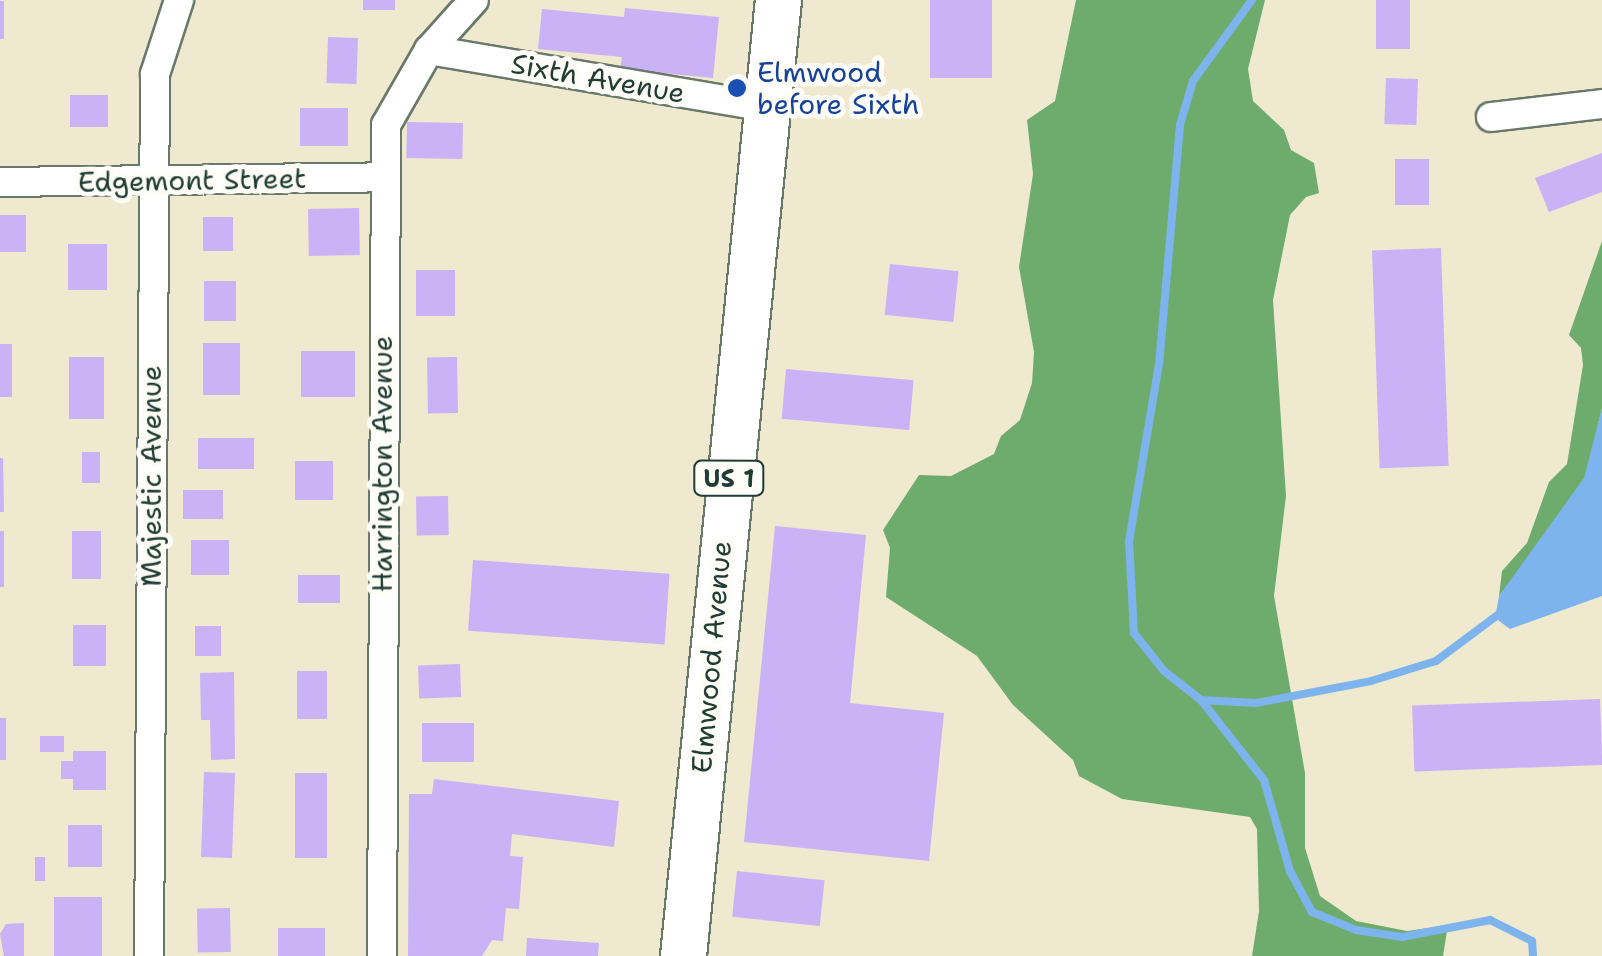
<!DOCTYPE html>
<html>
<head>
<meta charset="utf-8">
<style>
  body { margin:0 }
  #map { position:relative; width:1602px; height:956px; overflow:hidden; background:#efe9cf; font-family:"Shantell Sans",sans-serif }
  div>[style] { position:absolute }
  .forest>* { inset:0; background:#6eac6e }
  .water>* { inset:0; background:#7eb4ed }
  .stream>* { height:8px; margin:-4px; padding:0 4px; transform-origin:4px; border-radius:4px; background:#7eb4ed }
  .building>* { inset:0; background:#c9b2f5; transform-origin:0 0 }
  .roads { filter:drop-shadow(2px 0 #68796a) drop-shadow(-2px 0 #68796a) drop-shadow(0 2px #68796a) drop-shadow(0 -2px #68796a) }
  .street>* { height:28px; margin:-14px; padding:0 14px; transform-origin:14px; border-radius:14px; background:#fff }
  .primary>* { height:45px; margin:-22.5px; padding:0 22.5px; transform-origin:22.5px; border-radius:22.5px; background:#fff }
  .dots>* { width:28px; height:28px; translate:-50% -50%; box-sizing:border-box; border:5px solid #fdfcf7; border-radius:50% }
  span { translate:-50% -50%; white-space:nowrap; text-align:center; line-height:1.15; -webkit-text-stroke:10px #fdfcf7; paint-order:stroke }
  .shield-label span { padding:2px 8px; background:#fdfcf7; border:2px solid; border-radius:8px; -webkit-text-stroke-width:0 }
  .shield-label { font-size:25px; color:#1f3d34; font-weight:700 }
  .transit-label { font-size:28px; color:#164399 }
  .left { translate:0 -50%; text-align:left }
  .street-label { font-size:28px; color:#1f3d34 }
</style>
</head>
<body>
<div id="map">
  <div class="forest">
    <div style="clip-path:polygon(1076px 0,1265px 0,1248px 69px,1253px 101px,1284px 130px,1291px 150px,1314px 163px,1319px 193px,1306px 197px,1290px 215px,1273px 300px,1286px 496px,1274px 596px,1305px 773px,1305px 848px,1320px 896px,1356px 921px,1407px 931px,1448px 925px,1443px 956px,1252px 956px,1259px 911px,1257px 829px,1250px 817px,1122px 799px,1079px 776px,1073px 760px,1013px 705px,977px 656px,886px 597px,890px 548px,883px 530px,919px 475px,951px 476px,994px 454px,1001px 436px,1020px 420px,1032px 383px,1034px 352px,1019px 267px,1033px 174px,1027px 120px,1055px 101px)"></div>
    <div style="clip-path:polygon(1602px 241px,1602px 408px,1582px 494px,1499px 596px,1502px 571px,1527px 543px,1549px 482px,1567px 464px,1583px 365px,1581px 348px,1569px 335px)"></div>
  </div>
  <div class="water">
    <div style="clip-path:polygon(1602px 408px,1602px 596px,1510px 629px,1495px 618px,1499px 596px,1584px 478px)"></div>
  </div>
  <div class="stream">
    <div style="left:1252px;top:0;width:100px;rotate:126.1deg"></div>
    <div style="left:1193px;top:81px;width:46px;rotate:106.5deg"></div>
    <div style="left:1180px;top:125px;width:240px;rotate:95deg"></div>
    <div style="left:1159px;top:364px;width:180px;rotate:99.6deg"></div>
    <div style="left:1129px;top:541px;width:92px;rotate:86.9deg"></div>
    <div style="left:1134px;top:633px;width:48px;rotate:51.7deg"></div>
    <div style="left:1164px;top:671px;width:47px;rotate:38.1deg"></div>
    <div style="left:1201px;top:700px;width:102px;rotate:51.8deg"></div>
    <div style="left:1264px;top:780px;width:95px;rotate:74.1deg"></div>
    <div style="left:1290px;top:871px;width:47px;rotate:61.8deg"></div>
    <div style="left:1312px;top:912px;width:48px;rotate:22.2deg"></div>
    <div style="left:1356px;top:930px;width:47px;rotate:8.7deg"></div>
    <div style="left:1402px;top:937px;width:90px;rotate:-10.9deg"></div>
    <div style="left:1490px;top:920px;width:47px;rotate:26.6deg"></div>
    <div style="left:1532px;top:941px;width:15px;rotate:86deg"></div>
    <div style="left:1201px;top:700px;width:55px;rotate:3.1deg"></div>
    <div style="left:1256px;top:703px;width:117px;rotate:-10.8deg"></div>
    <div style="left:1371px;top:681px;width:68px;rotate:-17.1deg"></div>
    <div style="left:1436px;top:661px;width:84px;rotate:-36.7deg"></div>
  </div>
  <div class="building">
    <div style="left:363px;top:0;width:32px;height:10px"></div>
    <div style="left:930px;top:0;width:62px;height:78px"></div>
    <div style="left:1376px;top:0;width:34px;height:49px"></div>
    <div style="left:0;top:1px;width:4px;height:38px"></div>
    <div style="clip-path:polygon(625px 8px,719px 17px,713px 78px,620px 69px,622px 57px,538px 49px,542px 9px,624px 17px)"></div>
    <div style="left:328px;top:37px;width:30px;height:46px;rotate:2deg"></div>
    <div style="left:1386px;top:78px;width:32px;height:46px;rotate:2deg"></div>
    <div style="left:70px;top:95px;width:38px;height:32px"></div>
    <div style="left:300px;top:108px;width:48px;height:38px"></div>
    <div style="left:407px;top:122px;width:56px;height:36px;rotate:1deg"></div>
    <div style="clip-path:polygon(1602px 153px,1602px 192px,1549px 212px,1535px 178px)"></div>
    <div style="left:1395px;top:159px;width:34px;height:46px"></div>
    <div style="left:359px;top:208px;width:47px;height:51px;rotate:89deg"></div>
    <div style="left:0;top:215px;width:26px;height:37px"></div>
    <div style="left:203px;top:217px;width:30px;height:34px"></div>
    <div style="left:68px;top:244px;width:39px;height:46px"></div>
    <div style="left:1441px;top:248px;width:218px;height:69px;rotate:88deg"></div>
    <div style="left:890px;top:264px;width:69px;height:51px;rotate:6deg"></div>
    <div style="left:416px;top:270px;width:39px;height:46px"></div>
    <div style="left:204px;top:281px;width:32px;height:40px"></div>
    <div style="left:203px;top:343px;width:37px;height:52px"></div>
    <div style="left:0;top:344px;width:12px;height:53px"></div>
    <div style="left:355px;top:351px;width:46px;height:54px;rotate:90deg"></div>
    <div style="left:69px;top:357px;width:35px;height:62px"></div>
    <div style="left:457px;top:357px;width:56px;height:30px;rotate:89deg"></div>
    <div style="left:786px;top:369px;width:128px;height:50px;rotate:5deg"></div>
    <div style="left:254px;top:438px;width:31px;height:56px;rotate:90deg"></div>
    <div style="left:82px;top:452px;width:18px;height:31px"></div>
    <div style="clip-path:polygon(0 458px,3px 458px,4px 512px,0 512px)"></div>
    <div style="left:295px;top:461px;width:38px;height:39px"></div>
    <div style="left:183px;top:490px;width:40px;height:29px"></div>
    <div style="left:448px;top:496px;width:39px;height:32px;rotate:89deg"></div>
    <div style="clip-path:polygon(775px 526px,866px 535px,850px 703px,944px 713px,929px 861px,744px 842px)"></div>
    <div style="left:0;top:531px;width:4px;height:56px"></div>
    <div style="left:72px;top:531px;width:29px;height:48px"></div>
    <div style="left:229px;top:540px;width:35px;height:38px;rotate:90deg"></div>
    <div style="left:473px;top:560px;width:197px;height:71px;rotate:4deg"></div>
    <div style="left:298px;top:575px;width:42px;height:28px"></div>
    <div style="left:73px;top:625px;width:33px;height:41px"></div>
    <div style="left:221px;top:626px;width:30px;height:26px;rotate:90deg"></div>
    <div style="left:460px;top:664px;width:33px;height:42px;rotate:88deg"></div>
    <div style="left:297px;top:671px;width:30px;height:48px"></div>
    <div style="clip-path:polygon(234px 672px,235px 759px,211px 760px,210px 720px,201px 720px,200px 673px)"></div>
    <div style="left:1600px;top:699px;width:66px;height:188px;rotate:88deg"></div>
    <div style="left:0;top:718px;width:6px;height:42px"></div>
    <div style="left:422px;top:723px;width:52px;height:39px"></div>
    <div style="left:40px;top:736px;width:24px;height:16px"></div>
    <div style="clip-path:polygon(73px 751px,106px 751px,106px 790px,73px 790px,73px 779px,61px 779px,61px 761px,73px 761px)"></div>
    <div style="left:204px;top:772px;width:31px;height:85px;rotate:2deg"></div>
    <div style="left:295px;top:773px;width:32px;height:85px"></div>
    <div style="clip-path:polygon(434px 779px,619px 801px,614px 847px,512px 834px,510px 856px,523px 857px,519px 909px,506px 908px,503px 941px,492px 940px,482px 956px,408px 956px,409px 794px,432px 794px)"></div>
    <div style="left:68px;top:825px;width:34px;height:42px"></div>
    <div style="left:35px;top:857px;width:10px;height:24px"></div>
    <div style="left:737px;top:871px;width:88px;height:46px;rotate:6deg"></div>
    <div style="left:54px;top:897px;width:48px;height:59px"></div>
    <div style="left:230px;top:908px;width:44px;height:33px;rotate:89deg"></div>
    <div style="clip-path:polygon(24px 923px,24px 956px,4px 956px,0 934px,6px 924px)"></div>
    <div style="left:325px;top:928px;width:28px;height:47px;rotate:90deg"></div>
    <div style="clip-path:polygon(527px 938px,599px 943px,598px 956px,526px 956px)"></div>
  </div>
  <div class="roads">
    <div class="street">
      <div style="left:429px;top:50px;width:343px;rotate:9.6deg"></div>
      <div style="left:1491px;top:117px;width:112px;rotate:-6.7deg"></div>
      <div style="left:0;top:182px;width:384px;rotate:-0.7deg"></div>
      <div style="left:149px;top:956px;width:882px;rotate:-89.61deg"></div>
      <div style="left:155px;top:74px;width:78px;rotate:-72deg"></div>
      <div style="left:382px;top:956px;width:831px;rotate:-89.72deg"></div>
      <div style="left:386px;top:125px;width:86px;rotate:-60.2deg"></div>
      <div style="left:429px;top:50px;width:67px;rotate:-48deg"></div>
    </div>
    <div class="primary">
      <div style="left:683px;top:956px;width:961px;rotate:-84.33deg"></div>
    </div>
  </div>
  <div class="dots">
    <div style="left:737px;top:88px;background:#1a4fb4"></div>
  </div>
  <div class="shield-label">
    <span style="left:729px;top:478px">US 1</span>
  </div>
  <div class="transit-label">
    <span class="left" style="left:757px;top:88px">Elmwood<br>before Sixth</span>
  </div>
  <div class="street-label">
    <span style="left:598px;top:78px;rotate:10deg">Sixth Avenue</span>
    <span style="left:192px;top:180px;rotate:-1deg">Edgemont Street</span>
    <span style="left:382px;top:464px;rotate:-90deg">Harrington Avenue</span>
    <span style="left:151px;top:476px;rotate:-90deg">Majestic Avenue</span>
    <span style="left:711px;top:657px;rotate:-85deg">Elmwood Avenue</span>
  </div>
</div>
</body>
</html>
